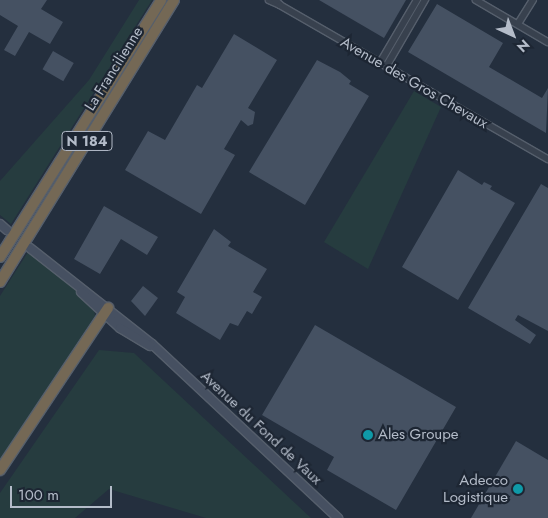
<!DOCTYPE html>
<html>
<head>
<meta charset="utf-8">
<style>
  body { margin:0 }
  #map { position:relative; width:548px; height:518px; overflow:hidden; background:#242f3e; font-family:Jost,sans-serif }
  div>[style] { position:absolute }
  .green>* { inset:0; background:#263c3f }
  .building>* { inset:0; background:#455162; transform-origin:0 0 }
  .roads { filter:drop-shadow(1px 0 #565f6c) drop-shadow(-1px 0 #565f6c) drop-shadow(0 1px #565f6c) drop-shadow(0 -1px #565f6c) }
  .street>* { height:5.5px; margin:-2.75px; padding:0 2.75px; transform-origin:2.75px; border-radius:2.75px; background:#38414e }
  .secondary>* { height:8px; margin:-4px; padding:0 4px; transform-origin:4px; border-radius:4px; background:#465061 }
  .highway>* { height:10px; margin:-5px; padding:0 5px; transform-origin:5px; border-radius:5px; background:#746855 }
  .dots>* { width:14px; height:14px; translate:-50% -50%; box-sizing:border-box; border:2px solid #1d2633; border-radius:50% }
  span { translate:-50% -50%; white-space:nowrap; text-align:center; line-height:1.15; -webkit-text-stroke:4.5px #1d2633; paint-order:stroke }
  .shield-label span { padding:1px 4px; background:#1d2633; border:1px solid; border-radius:4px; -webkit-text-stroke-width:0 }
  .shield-label { font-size:14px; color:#b4bcc9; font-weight:700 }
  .street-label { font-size:15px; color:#b4bcc9 }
  .poi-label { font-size:15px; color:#b4bcc9 }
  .left { translate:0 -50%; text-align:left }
  .right { translate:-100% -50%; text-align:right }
  .north { position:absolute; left:488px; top:10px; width:50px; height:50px; -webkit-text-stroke:4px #1d2633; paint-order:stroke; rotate:137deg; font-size:14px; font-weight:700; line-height:20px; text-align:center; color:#b4bcc9 }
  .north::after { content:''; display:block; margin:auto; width:18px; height:22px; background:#b4bcc9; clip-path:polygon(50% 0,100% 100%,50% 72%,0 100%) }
  .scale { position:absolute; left:10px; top:486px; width:102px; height:22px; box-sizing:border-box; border:2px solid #b4bcc9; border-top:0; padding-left:6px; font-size:15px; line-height:18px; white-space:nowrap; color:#b4bcc9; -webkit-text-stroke:4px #1d2633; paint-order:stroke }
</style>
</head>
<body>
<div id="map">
  <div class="green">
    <div style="clip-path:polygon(139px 0,152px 0,11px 224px,0 215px,0 181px,89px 80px)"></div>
    <div style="clip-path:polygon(414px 91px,441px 107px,368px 269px,324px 242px)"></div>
    <div style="clip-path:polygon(28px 252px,70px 285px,94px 308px,95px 316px,0 460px,0 296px)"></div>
    <div style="clip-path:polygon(99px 350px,134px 353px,311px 518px,206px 518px,109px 489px,75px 518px,0 518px,0 493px)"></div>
  </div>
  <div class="building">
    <div style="clip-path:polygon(0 0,47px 0,41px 9px,63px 22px,50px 44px,29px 32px,15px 56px,4px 50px,18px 26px,0 15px)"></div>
    <div style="clip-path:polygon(319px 0,406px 0,384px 38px)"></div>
    <div style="clip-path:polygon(437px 4px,503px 43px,489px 67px,542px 98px,548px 88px,546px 133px,408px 52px)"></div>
    <div style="clip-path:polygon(234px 34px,277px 60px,248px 108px,255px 112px,253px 124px,248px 126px,241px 120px,224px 149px,235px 155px,201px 214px,125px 170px,148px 131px,165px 140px,197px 85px,202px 88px)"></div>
    <div style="left:53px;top:51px;width:24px;height:21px;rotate:30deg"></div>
    <div style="clip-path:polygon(317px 60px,340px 72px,351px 81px,349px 84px,369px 96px,305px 205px,249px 172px)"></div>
    <div style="clip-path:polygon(458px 170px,482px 185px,484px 182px,492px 186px,490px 189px,515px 203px,458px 300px,402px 267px)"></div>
    <div style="clip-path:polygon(541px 184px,548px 188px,548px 331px,518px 315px,515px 320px,536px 335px,530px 344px,468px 308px)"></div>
    <div style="clip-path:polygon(104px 206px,158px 237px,147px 255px,121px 239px,100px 274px,74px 259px)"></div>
    <div style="clip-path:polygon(214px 229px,231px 242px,228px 246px,267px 269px,253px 292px,262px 297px,252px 314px,247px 311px,238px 326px,230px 323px,220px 340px,176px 313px,185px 297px,177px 292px)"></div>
    <div style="clip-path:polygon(143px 286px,158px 298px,145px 316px,131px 301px)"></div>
    <div style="clip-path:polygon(315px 325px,456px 407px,396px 510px,327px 470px,334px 457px,262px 415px)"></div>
    <div style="clip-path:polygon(516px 441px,548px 460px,548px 518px,471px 518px)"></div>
  </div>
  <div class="roads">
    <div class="street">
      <div style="left:269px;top:0;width:12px;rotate:24deg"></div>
      <div style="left:280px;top:5px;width:7px;rotate:-135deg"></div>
      <div style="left:476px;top:0;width:83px;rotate:30.3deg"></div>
      <div style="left:280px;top:5px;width:309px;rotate:29.9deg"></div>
      <div style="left:518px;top:24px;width:28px;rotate:-58deg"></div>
      <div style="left:380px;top:63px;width:73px;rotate:-59.6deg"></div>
      <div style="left:386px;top:67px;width:78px;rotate:-59.8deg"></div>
    </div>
    <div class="secondary">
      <div style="left:0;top:224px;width:9px;rotate:41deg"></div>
      <div style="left:30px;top:248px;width:155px;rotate:38.2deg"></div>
      <div style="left:152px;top:344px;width:255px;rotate:43.1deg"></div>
      <div style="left:81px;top:292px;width:53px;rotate:42.7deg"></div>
      <div style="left:120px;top:328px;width:35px;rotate:31deg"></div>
    </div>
    <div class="highway">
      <div style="left:0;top:257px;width:303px;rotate:-57.9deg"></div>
      <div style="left:0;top:282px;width:331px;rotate:-58.3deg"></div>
      <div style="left:0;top:470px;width:195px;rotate:-56.3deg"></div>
    </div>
  </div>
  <div class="dots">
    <div style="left:368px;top:435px;background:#0f9aa8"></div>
    <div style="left:518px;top:489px;background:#0f9aa8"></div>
  </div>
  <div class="shield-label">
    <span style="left:87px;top:141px">N 184</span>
  </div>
  <div class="street-label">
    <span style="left:114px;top:69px;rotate:-58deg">La Francilienne</span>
    <span style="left:414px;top:83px;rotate:30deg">Avenue des Gros Chevaux</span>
    <span style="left:261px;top:428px;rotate:43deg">Avenue du Fond de Vaux</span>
  </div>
  <div class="poi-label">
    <span class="left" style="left:378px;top:435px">Ales Groupe</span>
    <span class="right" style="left:508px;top:489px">Adecco<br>Logistique</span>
  </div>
  <div class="north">N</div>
  <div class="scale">100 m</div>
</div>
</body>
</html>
